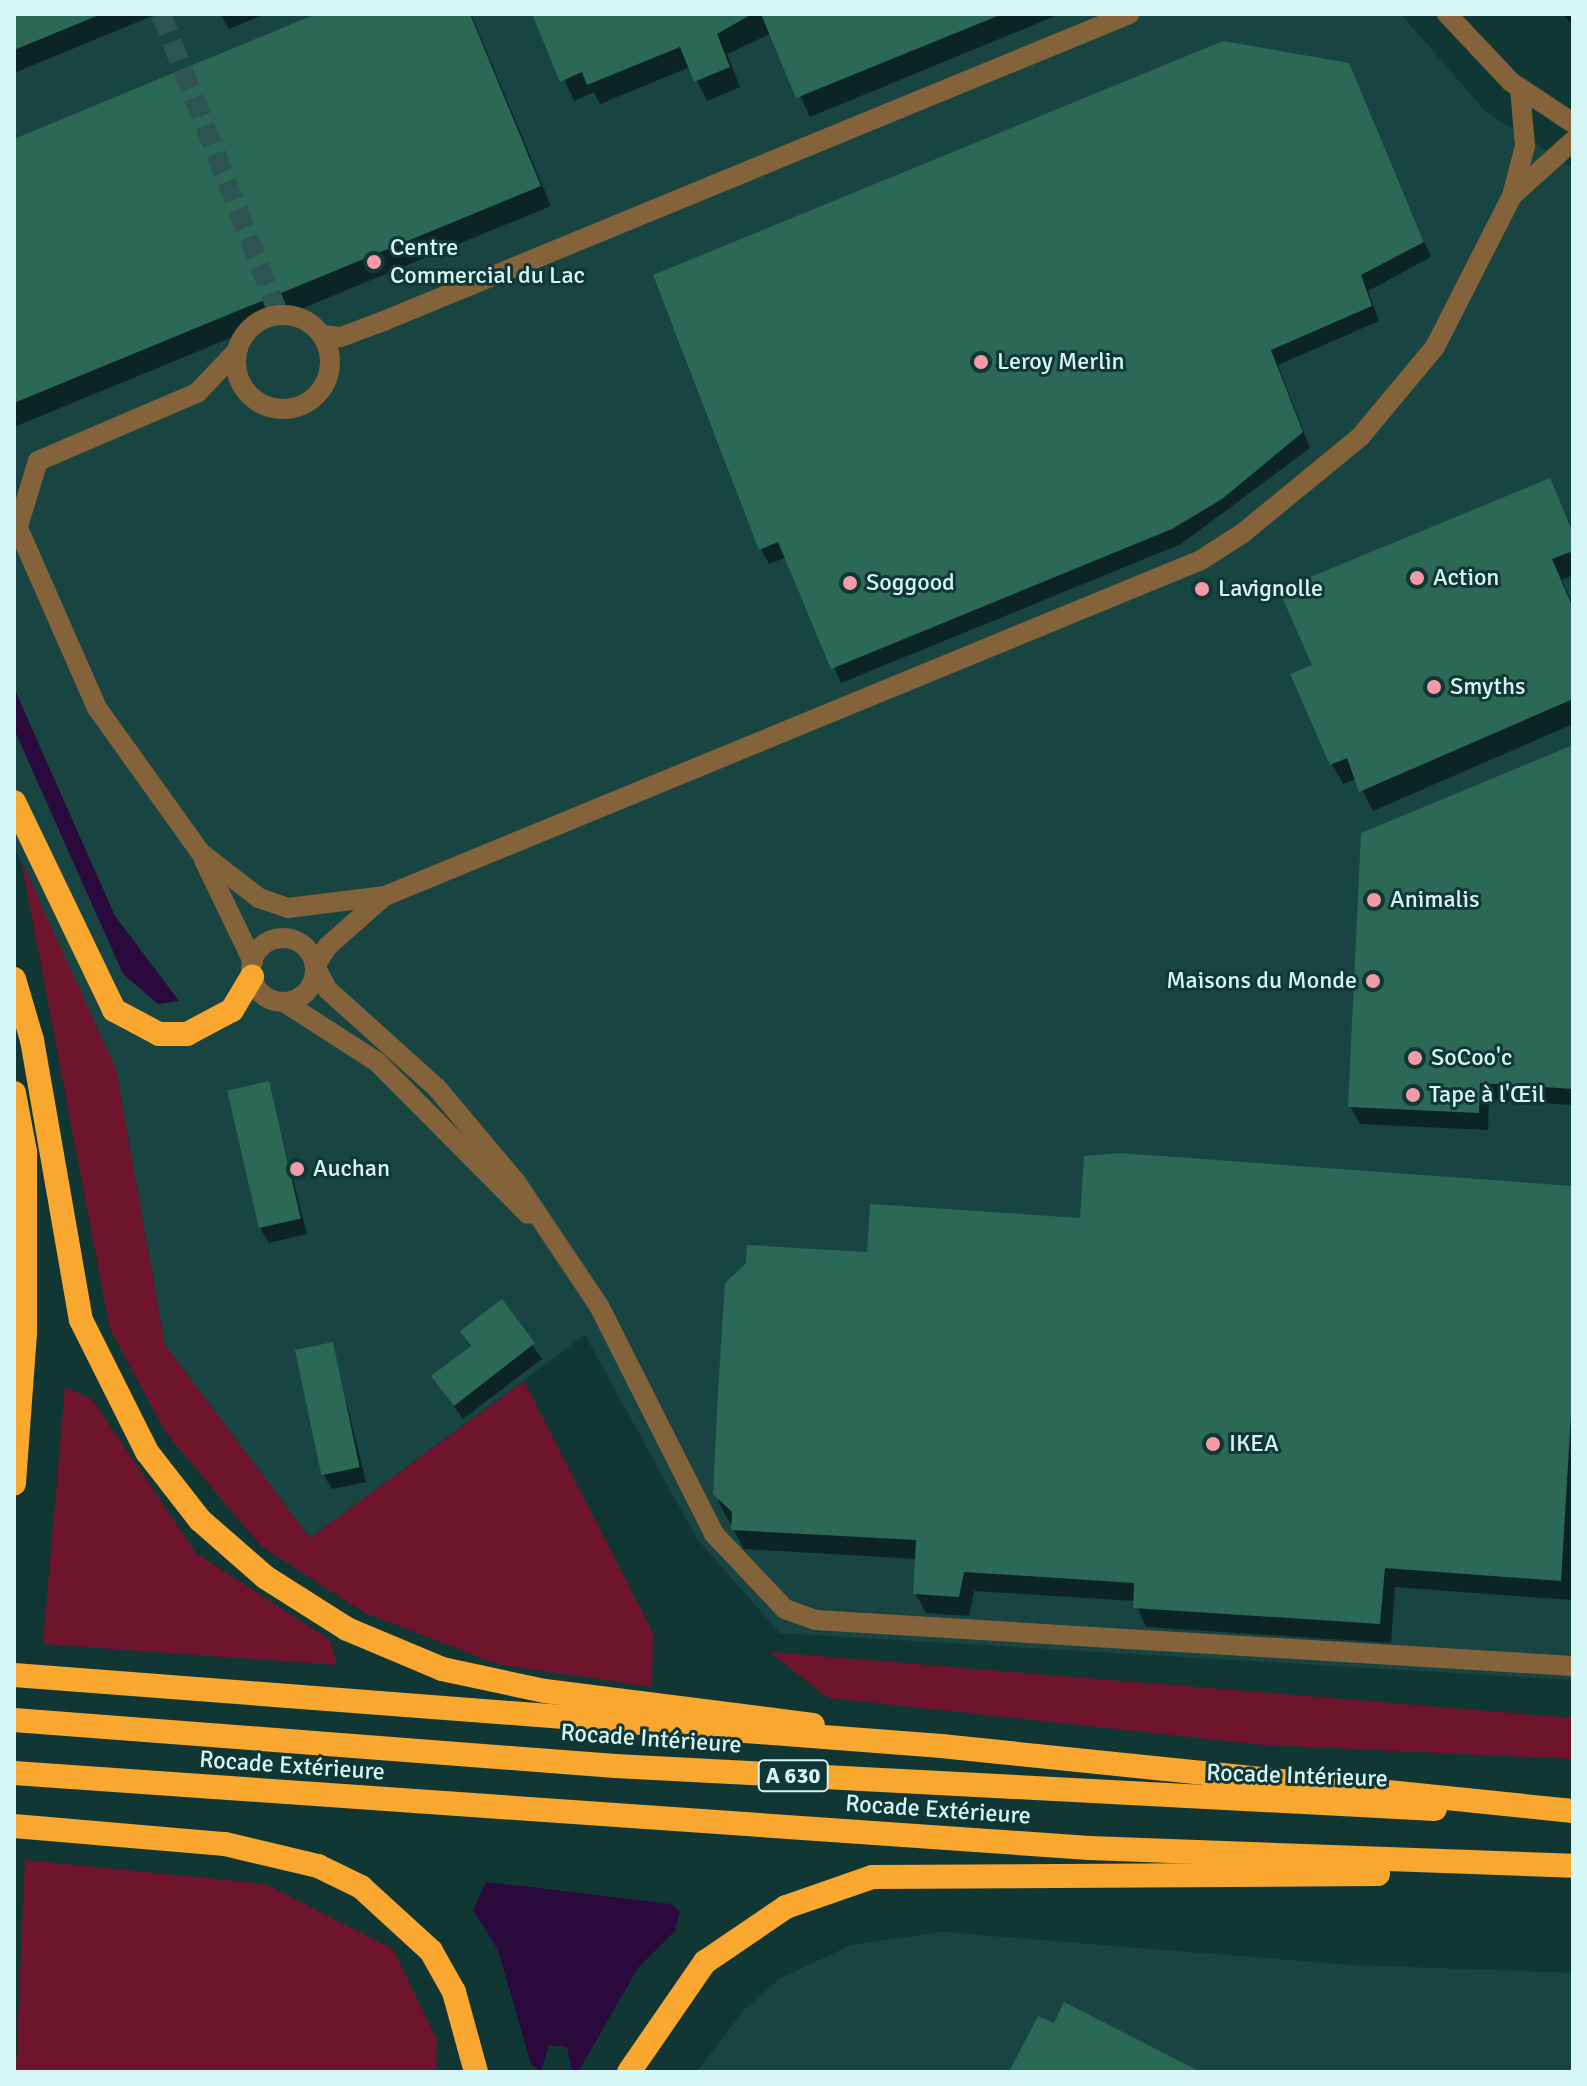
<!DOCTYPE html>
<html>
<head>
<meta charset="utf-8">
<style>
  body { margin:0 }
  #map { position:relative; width:1587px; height:2086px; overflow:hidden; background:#113735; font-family:Signika,sans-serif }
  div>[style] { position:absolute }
  .built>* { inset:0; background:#184442 }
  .green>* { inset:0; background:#6e142d }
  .water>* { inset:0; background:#2a093c }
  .shadow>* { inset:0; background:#0007 }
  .building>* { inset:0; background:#2b6855; transform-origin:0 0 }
  .minor-tunnel>* { height:20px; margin-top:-10px; transform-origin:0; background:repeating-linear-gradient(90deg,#2e5452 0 20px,transparent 0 30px) }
  .minor>* { height:20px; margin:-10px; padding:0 10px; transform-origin:10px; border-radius:10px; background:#84633b }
  .minor>.ring { margin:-10px; padding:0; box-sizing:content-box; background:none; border:20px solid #84633b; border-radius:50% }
  .highway>* { height:24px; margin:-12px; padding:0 12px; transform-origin:12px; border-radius:12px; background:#f9a72f }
  .dots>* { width:22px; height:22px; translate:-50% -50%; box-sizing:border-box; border:4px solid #113735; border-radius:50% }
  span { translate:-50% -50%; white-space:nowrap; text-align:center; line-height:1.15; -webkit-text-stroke:6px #113735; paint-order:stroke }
  .shield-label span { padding:2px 6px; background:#113735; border:2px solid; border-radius:6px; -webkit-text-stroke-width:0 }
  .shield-label { font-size:22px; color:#d5f6f4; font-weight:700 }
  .poi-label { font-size:24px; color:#d5f6f4 }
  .left { translate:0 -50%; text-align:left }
  .right { translate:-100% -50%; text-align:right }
  .street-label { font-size:24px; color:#d5f6f4 }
  .frame { position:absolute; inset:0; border:16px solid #d5f6f4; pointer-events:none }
</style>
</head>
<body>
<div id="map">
  <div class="built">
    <div style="clip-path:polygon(14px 14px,1401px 14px,1485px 111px,1573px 168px,1573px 1680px,780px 1633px,697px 1539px,585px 1335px,310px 1538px,165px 1345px,116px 1069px,14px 846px)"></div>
    <div style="clip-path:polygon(942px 1932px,1350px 1965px,1573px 1973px,1573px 2072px,697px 2072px,744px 2010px,779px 1979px,851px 1945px)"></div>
  </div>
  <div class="green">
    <div style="clip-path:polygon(21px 860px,116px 1069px,165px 1345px,310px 1538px,524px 1381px,653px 1633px,652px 1687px,497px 1664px,363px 1612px,261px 1546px,166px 1433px,110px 1329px)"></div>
    <div style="clip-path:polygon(65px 1387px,92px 1399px,196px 1553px,330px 1640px,337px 1665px,43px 1644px)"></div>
    <div style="clip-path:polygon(770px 1652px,1573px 1718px,1573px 1759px,1263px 1745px,828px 1698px)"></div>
    <div style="clip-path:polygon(25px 1860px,265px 1884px,393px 1949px,437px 2040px,436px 2072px,16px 2072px)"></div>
  </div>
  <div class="water">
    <div style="clip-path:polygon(14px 688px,115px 916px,179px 1001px,158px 1004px,123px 974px,14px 729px)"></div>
    <div style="clip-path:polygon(486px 1882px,671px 1904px,680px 1912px,675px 1931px,638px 1968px,578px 2072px,572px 2072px,567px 2047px,549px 2045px,541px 2072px,531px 2064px,498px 1950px,473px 1910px)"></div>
  </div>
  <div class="shadow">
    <div style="clip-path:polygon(14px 14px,157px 14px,14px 73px)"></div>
    <div style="clip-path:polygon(220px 14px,265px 14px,229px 29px)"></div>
    <div style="clip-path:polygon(321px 14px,471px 14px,551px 206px,14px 427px,14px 141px)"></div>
    <div style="clip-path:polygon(535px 14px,1060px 14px,810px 117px,772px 33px,727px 54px,740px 87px,707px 101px,690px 67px,600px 104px,594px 92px,574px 101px)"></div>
    <div style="clip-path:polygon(1563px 14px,1573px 14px,1573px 26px)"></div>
    <div style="clip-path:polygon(1348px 65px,1431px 257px,1368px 291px,1379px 321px,1278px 365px,1310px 448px,1181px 544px,841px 683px,787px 557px,769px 564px,761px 549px)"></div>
    <div style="clip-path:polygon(1550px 481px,1573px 529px,1573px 575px,1562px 580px,1573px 605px,1573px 724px,1373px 811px,1357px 779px,1343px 784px,1332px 764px,1314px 666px)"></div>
    <div style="clip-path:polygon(1573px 747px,1573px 1105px,1489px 1100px,1488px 1130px,1360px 1124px,1350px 1106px)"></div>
    <div style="clip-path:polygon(268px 1083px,307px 1234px,269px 1243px,260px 1228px)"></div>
    <div style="clip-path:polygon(1573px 1188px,1571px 1600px,1395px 1587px,1391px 1643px,1146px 1627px,1135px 1601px,974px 1591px,969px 1616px,926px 1613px,915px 1593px,917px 1559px,744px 1549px,718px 1501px,727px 1284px,1082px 1220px)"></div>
    <div style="clip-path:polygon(501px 1302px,542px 1359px,463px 1419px,433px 1377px,471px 1348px,462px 1332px)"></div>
    <div style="clip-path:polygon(332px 1344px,366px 1482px,332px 1489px,323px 1474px)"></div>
  </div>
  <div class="building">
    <div style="clip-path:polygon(14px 14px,99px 14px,99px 15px,14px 50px)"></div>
    <div style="clip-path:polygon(316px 14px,470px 14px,541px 186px,14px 403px,14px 139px)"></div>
    <div style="clip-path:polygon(532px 14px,752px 14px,717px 34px,730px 67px,694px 82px,680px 47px,587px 85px,582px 72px,560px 82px)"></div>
    <div style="clip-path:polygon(761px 14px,999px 14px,1000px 15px,796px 98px)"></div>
    <div style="clip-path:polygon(1223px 41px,1349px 63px,1424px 242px,1361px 275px,1372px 306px,1271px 350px,1303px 432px,1222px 499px,1172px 529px,831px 669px,778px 542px,759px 550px,653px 275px)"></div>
    <div style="clip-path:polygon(1550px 478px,1573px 532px,1573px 551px,1552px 559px,1573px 608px,1573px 699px,1359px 792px,1347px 758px,1330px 765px,1290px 674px,1312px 665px,1279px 590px)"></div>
    <div style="clip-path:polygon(1573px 745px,1573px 1089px,1480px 1083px,1479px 1113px,1348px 1107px,1361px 833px)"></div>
    <div style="left:269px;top:1081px;width:141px;height:43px;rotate:77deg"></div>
    <div style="clip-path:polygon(1120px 1153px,1573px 1186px,1573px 1382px,1561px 1581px,1385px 1568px,1380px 1624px,1133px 1608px,1134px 1583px,964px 1572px,959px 1597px,913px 1594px,916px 1540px,731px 1530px,732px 1512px,713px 1494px,718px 1391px,725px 1283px,746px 1263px,747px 1245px,867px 1252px,870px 1204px,1080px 1218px,1084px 1156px)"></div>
    <div style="clip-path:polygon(502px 1299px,535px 1343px,454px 1406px,431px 1376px,471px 1346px,460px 1331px)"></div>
    <div style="left:333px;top:1342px;width:128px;height:39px;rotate:78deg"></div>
    <div style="clip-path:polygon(1064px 2002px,1201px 2072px,1009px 2072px,1038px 2016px,1054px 2023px)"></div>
  </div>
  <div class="minor-tunnel">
    <div style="left:161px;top:14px;width:323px;rotate:68.6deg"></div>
  </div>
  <div class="minor">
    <div style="left:1447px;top:14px;width:93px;rotate:46.7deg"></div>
    <div style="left:1511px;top:82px;width:74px;rotate:33.5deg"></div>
    <div style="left:1515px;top:193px;width:78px;rotate:-41.9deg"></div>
    <div class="ring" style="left:236px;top:315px;width:74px;height:74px"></div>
    <div style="left:322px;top:335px;width:19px;rotate:6deg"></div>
    <div style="left:341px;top:337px;width:48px;rotate:-20.7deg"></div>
    <div style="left:386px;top:320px;width:804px;rotate:-22.38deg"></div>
    <div style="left:14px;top:519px;width:206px;rotate:66.3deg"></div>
    <div style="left:97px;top:708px;width:178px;rotate:54.4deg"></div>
    <div style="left:201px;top:853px;width:73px;rotate:37.8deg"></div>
    <div style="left:259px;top:898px;width:31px;rotate:19deg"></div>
    <div style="left:288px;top:908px;width:98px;rotate:-7.1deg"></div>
    <div style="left:385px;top:896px;width:882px;rotate:-22.38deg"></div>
    <div style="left:1201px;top:560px;width:50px;rotate:-32.7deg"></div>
    <div style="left:1243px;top:533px;width:151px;rotate:-39.4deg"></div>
    <div style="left:1360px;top:437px;width:117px;rotate:-50.2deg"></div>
    <div style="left:1435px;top:347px;width:169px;rotate:-63deg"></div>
    <div style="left:1512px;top:196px;width:52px;rotate:-75.4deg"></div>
    <div style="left:1525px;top:146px;width:57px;rotate:-95deg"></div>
    <div style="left:18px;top:526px;width:68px;rotate:-72.9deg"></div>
    <div style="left:38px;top:461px;width:173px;rotate:-23.2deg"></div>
    <div style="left:197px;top:393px;width:58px;rotate:-46.4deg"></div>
    <div style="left:204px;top:860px;width:113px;rotate:64.3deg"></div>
    <div style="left:381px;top:899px;width:72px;rotate:138.4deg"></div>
    <div style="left:327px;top:947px;width:22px;rotate:122deg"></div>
    <div style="left:315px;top:966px;width:27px;rotate:62deg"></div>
    <div style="left:328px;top:990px;width:147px;rotate:42deg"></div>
    <div style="left:437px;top:1088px;width:123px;rotate:50deg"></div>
    <div style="left:516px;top:1182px;width:149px;rotate:56.2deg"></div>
    <div style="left:599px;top:1306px;width:255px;rotate:63.2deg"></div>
    <div style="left:714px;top:1534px;width:103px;rotate:46.6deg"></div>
    <div style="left:785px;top:1609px;width:32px;rotate:20deg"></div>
    <div style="left:815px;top:1620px;width:759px;rotate:3.47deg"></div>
    <div class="ring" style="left:251px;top:938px;width:44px;height:44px"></div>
    <div style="left:284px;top:1002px;width:111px;rotate:32.8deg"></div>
    <div style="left:377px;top:1062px;width:214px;rotate:45.2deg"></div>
  </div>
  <div class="highway">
    <div style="left:14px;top:802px;width:231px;rotate:64.3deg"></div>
    <div style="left:114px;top:1010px;width:51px;rotate:28.1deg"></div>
    <div style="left:159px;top:1034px;width:28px"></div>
    <div style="left:187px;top:1034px;width:51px;rotate:-28.1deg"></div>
    <div style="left:232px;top:1010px;width:39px;rotate:-59deg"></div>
    <div style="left:14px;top:979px;width:64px;rotate:73.6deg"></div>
    <div style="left:32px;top:1040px;width:284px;rotate:80.1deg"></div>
    <div style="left:81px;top:1320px;width:148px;rotate:63.4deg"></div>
    <div style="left:147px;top:1452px;width:86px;rotate:52.1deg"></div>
    <div style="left:200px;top:1520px;width:86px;rotate:41.2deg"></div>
    <div style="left:265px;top:1577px;width:97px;rotate:32.4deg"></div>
    <div style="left:347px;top:1629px;width:103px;rotate:22.8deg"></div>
    <div style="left:442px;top:1669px;width:105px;rotate:12.1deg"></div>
    <div style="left:545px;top:1691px;width:270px;rotate:7.2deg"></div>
    <div style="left:14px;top:1093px;width:60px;rotate:79.4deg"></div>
    <div style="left:25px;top:1152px;width:181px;rotate:90deg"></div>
    <div style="left:25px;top:1333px;width:151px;rotate:94.2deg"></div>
    <div style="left:14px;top:1675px;width:930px;rotate:4.38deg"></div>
    <div style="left:941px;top:1746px;width:635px;rotate:5.87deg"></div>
    <div style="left:14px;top:1720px;width:603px;rotate:4.38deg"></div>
    <div style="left:615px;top:1766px;width:821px;rotate:3deg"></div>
    <div style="left:14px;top:1773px;width:1078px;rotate:3.99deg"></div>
    <div style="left:1089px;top:1848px;width:484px;rotate:2.1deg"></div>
    <div style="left:14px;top:1826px;width:212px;rotate:4.9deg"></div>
    <div style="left:225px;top:1844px;width:96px;rotate:13.3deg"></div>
    <div style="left:318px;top:1866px;width:48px;rotate:26deg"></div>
    <div style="left:361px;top:1887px;width:95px;rotate:42.4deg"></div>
    <div style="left:431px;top:1951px;width:47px;rotate:60.7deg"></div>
    <div style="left:454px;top:1992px;width:83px;rotate:74.6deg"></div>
    <div style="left:629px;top:2072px;width:134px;rotate:-55.4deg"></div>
    <div style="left:705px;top:1962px;width:98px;rotate:-34.2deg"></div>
    <div style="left:786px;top:1907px;width:91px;rotate:-19.2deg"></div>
    <div style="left:872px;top:1877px;width:506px;rotate:-0.34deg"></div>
  </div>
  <div class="dots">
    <div style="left:374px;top:262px;background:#f39aa7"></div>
    <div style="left:981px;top:362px;background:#f39aa7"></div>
    <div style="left:1417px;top:578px;background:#f39aa7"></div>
    <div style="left:850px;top:583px;background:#f39aa7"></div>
    <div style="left:1202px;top:589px;background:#f39aa7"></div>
    <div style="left:1434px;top:687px;background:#f39aa7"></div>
    <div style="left:1374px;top:900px;background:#f39aa7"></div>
    <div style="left:1373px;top:981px;background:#f39aa7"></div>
    <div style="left:1415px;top:1058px;background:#f39aa7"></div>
    <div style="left:1413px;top:1095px;background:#f39aa7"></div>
    <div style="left:297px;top:1169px;background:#f39aa7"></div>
    <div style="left:1213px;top:1444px;background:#f39aa7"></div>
  </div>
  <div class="shield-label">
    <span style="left:793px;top:1776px">A 630</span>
  </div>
  <div class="poi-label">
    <span class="left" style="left:390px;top:262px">Centre<br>Commercial du Lac</span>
    <span class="left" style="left:997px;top:362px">Leroy Merlin</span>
    <span class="left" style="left:1433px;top:578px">Action</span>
    <span class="left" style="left:866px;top:583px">Soggood</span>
    <span class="left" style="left:1218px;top:589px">Lavignolle</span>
    <span class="left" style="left:1450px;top:687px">Smyths</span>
    <span class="left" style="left:1390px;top:900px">Animalis</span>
    <span class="right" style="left:1357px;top:981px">Maisons du Monde</span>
    <span class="left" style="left:1431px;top:1058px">SoCoo'c</span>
    <span class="left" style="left:1429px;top:1095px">Tape à l'Œil</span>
    <span class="left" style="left:313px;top:1169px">Auchan</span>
    <span class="left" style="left:1229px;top:1444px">IKEA</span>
  </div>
  <div class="street-label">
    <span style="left:651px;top:1739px;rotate:4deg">Rocade Intérieure</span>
    <span style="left:292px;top:1766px;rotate:4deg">Rocade Extérieure</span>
    <span style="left:1297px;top:1776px;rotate:2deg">Rocade Intérieure</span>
    <span style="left:938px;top:1810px;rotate:4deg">Rocade Extérieure</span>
  </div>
  <div class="frame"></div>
</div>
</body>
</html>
